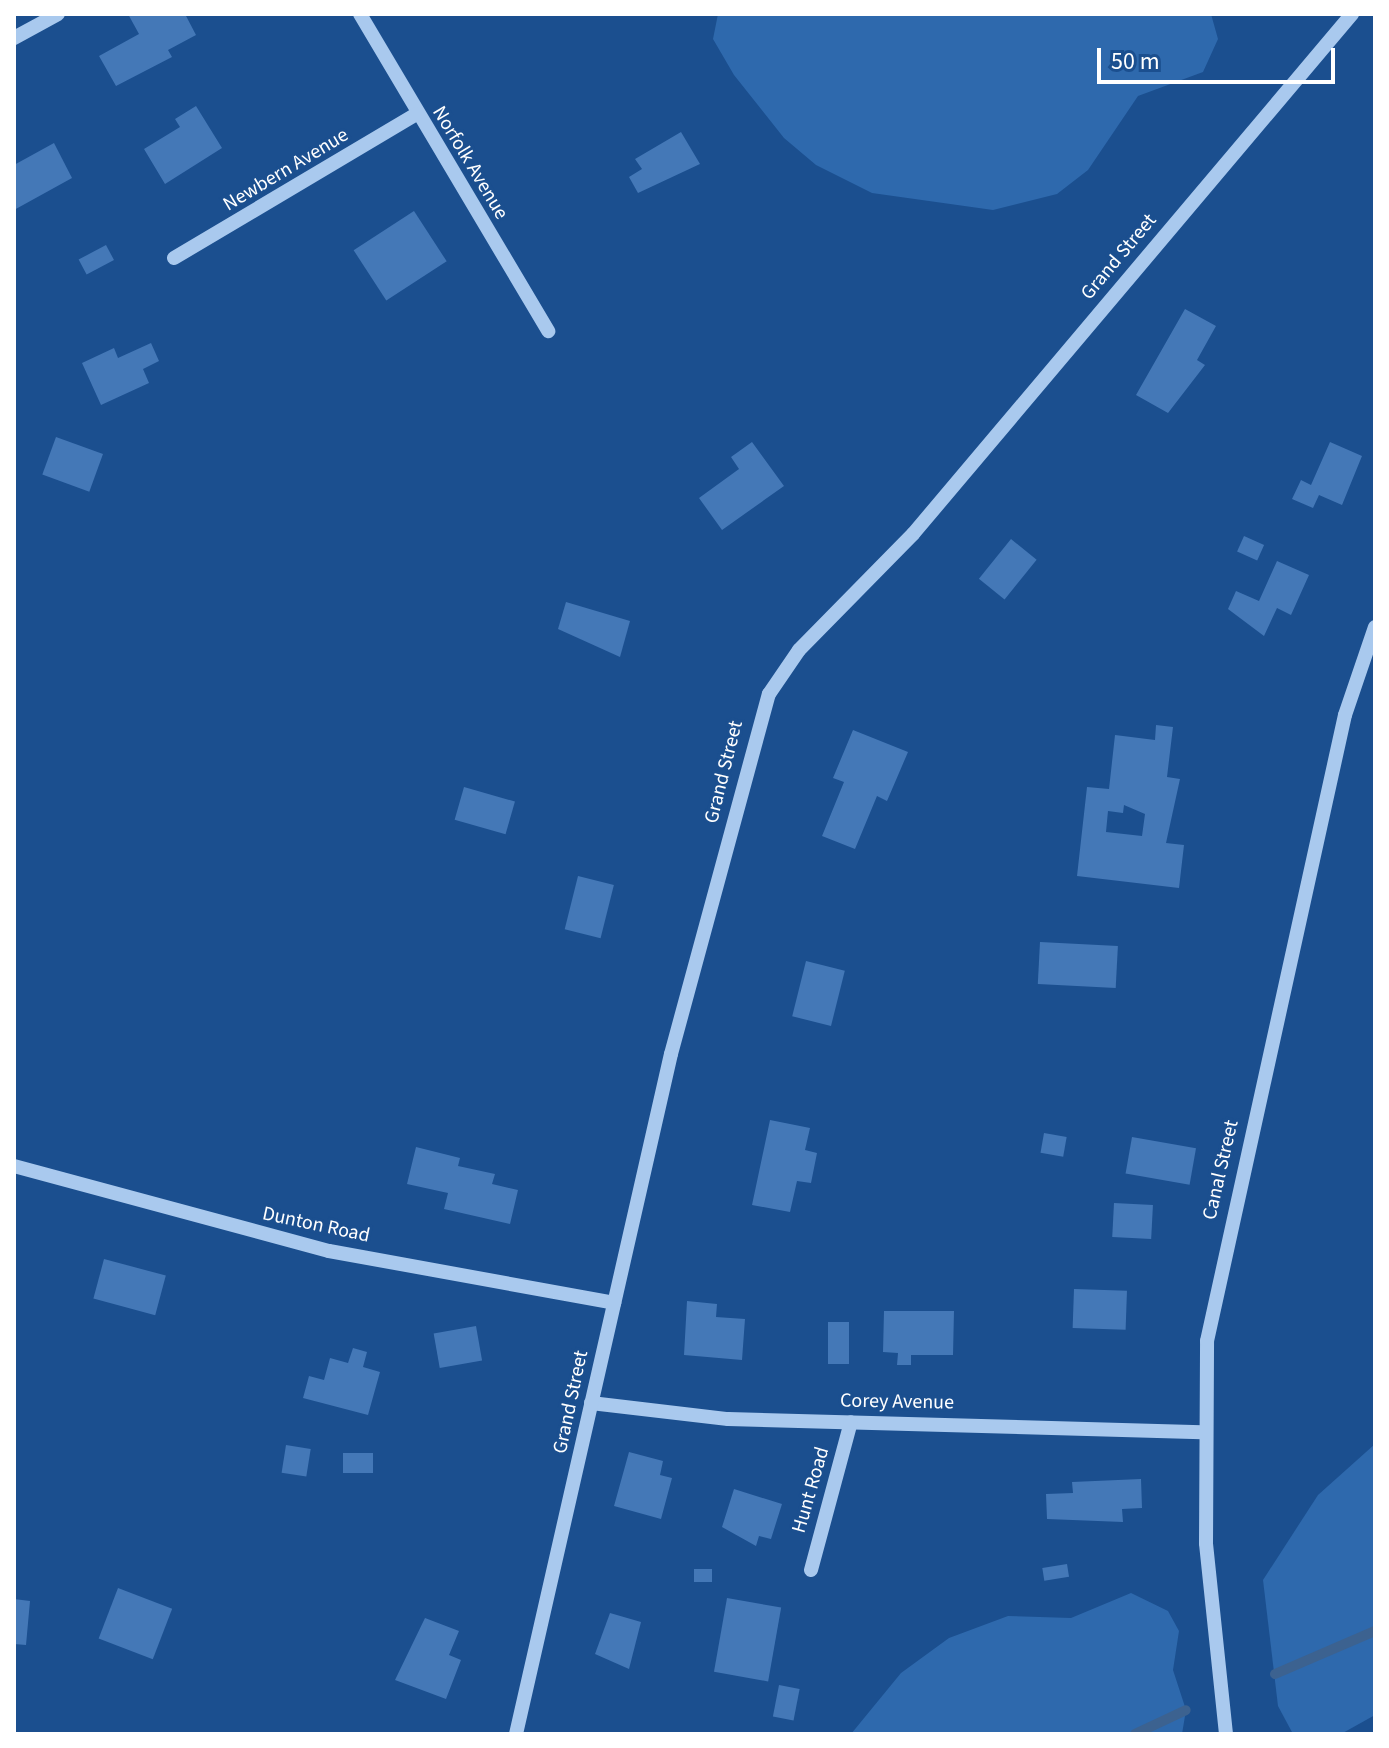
<!DOCTYPE html>
<html>
<head>
<meta charset="utf-8">
<style>
  body { margin:0 }
  #map { position:relative; width:1389px; height:1748px; overflow:hidden; background:#1b4f8f; font-family:"Source Sans 3",sans-serif }
  div>[style] { position:absolute }
  .green>* { inset:0; background:#2e69ad }
  .stream>* { height:10px; margin:-5px; padding:0 5px; transform-origin:5px; border-radius:5px; background:#3c6290 }
  .building>* { inset:0; background:#4478b7; transform-origin:0 0 }
  .minor>* { height:14px; margin:-7px; padding:0 7px; transform-origin:7px; border-radius:7px; background:#a9c9ee }
  span { translate:-50% -50%; white-space:nowrap; text-align:center; line-height:1.15; -webkit-text-stroke:6px #1b4f8f; paint-order:stroke }
  .street-label { font-size:20px; color:#fff }
  .frame { position:absolute; inset:0; border:16px solid #fff; pointer-events:none }
  .scale { position:absolute; left:1097px; top:48px; width:238px; height:36px; box-sizing:border-box; border:4px solid #fff; border-top:0; padding-left:10px; font-size:24px; line-height:28px; white-space:nowrap; color:#fff; -webkit-text-stroke:6px #1b4f8f; paint-order:stroke }
</style>
</head>
<body>
<div id="map">
  <div class="green">
    <div style="clip-path:polygon(718px 14px,1211px 14px,1218px 39px,1203px 72px,1138px 96px,1088px 170px,1057px 194px,993px 210px,872px 193px,816px 165px,784px 138px,734px 75px,713px 39px)"></div>
    <div style="clip-path:polygon(1375px 1444px,1375px 1715px,1341px 1734px,1293px 1734px,1278px 1706px,1263px 1580px,1318px 1495px)"></div>
    <div style="clip-path:polygon(1131px 1593px,1168px 1611px,1179px 1631px,1173px 1670px,1186px 1710px,1182px 1734px,851px 1734px,901px 1673px,949px 1638px,1008px 1616px,1071px 1618px)"></div>
  </div>
  <div class="stream">
    <div style="left:1275px;top:1674px;width:109px;rotate:-23.3deg"></div>
    <div style="left:1135px;top:1734px;width:56px;rotate:-25.2deg"></div>
  </div>
  <div class="building">
    <div style="clip-path:polygon(128px 14px,185px 14px,196px 35px,168px 50px,172px 57px,116px 86px,99px 56px,139px 34px)"></div>
    <div style="clip-path:polygon(196px 106px,222px 148px,165px 184px,144px 149px,180px 127px,175px 119px)"></div>
    <div style="clip-path:polygon(681px 132px,700px 164px,638px 193px,629px 177px,642px 169px,635px 159px)"></div>
    <div style="clip-path:polygon(54px 143px,72px 178px,14px 210px,14px 165px)"></div>
    <div style="left:414px;top:211px;width:60px;height:72px;rotate:57deg"></div>
    <div style="left:106px;top:245px;width:17px;height:31px;rotate:62deg"></div>
    <div style="clip-path:polygon(1185px 309px,1216px 326px,1197px 360px,1205px 365px,1168px 413px,1136px 395px)"></div>
    <div style="clip-path:polygon(151px 343px,159px 361px,143px 369px,149px 383px,101px 405px,82px 363px,114px 348px,118px 358px)"></div>
    <div style="left:56px;top:437px;width:50px;height:40px;rotate:20deg"></div>
    <div style="clip-path:polygon(752px 442px,784px 486px,722px 530px,699px 498px,739px 469px,731px 457px)"></div>
    <div style="clip-path:polygon(1330px 442px,1362px 456px,1342px 505px,1319px 495px,1313px 508px,1292px 499px,1301px 480px,1311px 485px)"></div>
    <div style="left:1244px;top:536px;width:22px;height:17px;rotate:24deg"></div>
    <div style="left:1011px;top:539px;width:33px;height:51px;rotate:39deg"></div>
    <div style="clip-path:polygon(1277px 561px,1309px 575px,1291px 615px,1277px 608px,1264px 636px,1228px 609px,1236px 591px,1259px 601px)"></div>
    <div style="clip-path:polygon(566px 602px,630px 621px,620px 657px,558px 629px)"></div>
    <div style="clip-path:polygon(evenodd,1156px 725px,1173px 727px,1167px 777px,1180px 779px,1166px 843px,1184px 845px,1179px 888px,1077px 876px,1087px 787px,1109px 789px,1115px 735px,1155px 740px,1156px 725px,1124px 805px,1145px 814px,1142px 836px,1106px 832px,1108px 811px,1123px 813px,1124px 805px)"></div>
    <div style="clip-path:polygon(853px 730px,908px 752px,887px 801px,877px 796px,855px 849px,822px 836px,844px 782px,833px 778px)"></div>
    <div style="left:464px;top:787px;width:53px;height:34px;rotate:16deg"></div>
    <div style="left:578px;top:876px;width:37px;height:55px;rotate:14deg"></div>
    <div style="left:1040px;top:942px;width:78px;height:42px;rotate:3deg"></div>
    <div style="left:806px;top:961px;width:40px;height:57px;rotate:14deg"></div>
    <div style="clip-path:polygon(770px 1120px,810px 1128px,805px 1150px,817px 1153px,811px 1183px,797px 1181px,790px 1212px,752px 1205px)"></div>
    <div style="left:1044px;top:1133px;width:23px;height:20px;rotate:10deg"></div>
    <div style="left:1132px;top:1137px;width:65px;height:37px;rotate:10deg"></div>
    <div style="clip-path:polygon(416px 1147px,460px 1158px,458px 1166px,495px 1174px,492px 1184px,518px 1190px,510px 1224px,444px 1209px,448px 1193px,407px 1184px)"></div>
    <div style="left:1114px;top:1203px;width:39px;height:34px;rotate:3deg"></div>
    <div style="left:104px;top:1259px;width:64px;height:41px;rotate:15deg"></div>
    <div style="left:1074px;top:1289px;width:53px;height:39px;rotate:2deg"></div>
    <div style="clip-path:polygon(687px 1301px,717px 1304px,716px 1317px,745px 1319px,742px 1360px,684px 1355px)"></div>
    <div style="clip-path:polygon(884px 1311px,954px 1311px,953px 1355px,911px 1355px,911px 1365px,897px 1365px,898px 1353px,883px 1352px)"></div>
    <div style="left:828px;top:1322px;width:21px;height:42px"></div>
    <div style="left:476px;top:1326px;width:35px;height:43px;rotate:80deg"></div>
    <div style="clip-path:polygon(353px 1348px,367px 1352px,363px 1367px,380px 1372px,368px 1415px,303px 1398px,309px 1376px,324px 1380px,330px 1358px,348px 1363px)"></div>
    <div style="left:286px;top:1445px;width:25px;height:28px;rotate:9deg"></div>
    <div style="clip-path:polygon(629px 1452px,663px 1461px,660px 1475px,672px 1478px,661px 1519px,614px 1506px)"></div>
    <div style="left:373px;top:1453px;width:20px;height:30px;rotate:90deg"></div>
    <div style="clip-path:polygon(1141px 1479px,1142px 1508px,1122px 1509px,1123px 1522px,1047px 1519px,1046px 1494px,1073px 1493px,1072px 1482px)"></div>
    <div style="clip-path:polygon(734px 1489px,782px 1504px,771px 1539px,759px 1536px,756px 1546px,722px 1527px)"></div>
    <div style="left:1067px;top:1564px;width:13px;height:25px;rotate:81deg"></div>
    <div style="left:712px;top:1569px;width:13px;height:18px;rotate:90deg"></div>
    <div style="left:118px;top:1588px;width:58px;height:54px;rotate:21deg"></div>
    <div style="left:727px;top:1598px;width:55px;height:75px;rotate:10deg"></div>
    <div style="clip-path:polygon(14px 1599px,30px 1601px,26px 1645px,14px 1644px)"></div>
    <div style="clip-path:polygon(610px 1613px,641px 1622px,629px 1669px,595px 1654px)"></div>
    <div style="clip-path:polygon(425px 1618px,459px 1631px,449px 1655px,461px 1660px,446px 1699px,395px 1680px)"></div>
    <div style="left:779px;top:1685px;width:21px;height:32px;rotate:11deg"></div>
  </div>
  <div class="minor">
    <div style="left:360px;top:14px;width:369px;rotate:59.3deg"></div>
    <div style="left:14px;top:38px;width:50px;rotate:-28.6deg"></div>
    <div style="left:174px;top:258px;width:282px;rotate:-30.7deg"></div>
    <div style="left:14px;top:1166px;width:326px;rotate:15.1deg"></div>
    <div style="left:329px;top:1251px;width:290px;rotate:10.3deg"></div>
    <div style="left:591px;top:1403px;width:138px;rotate:6.7deg"></div>
    <div style="left:728px;top:1419px;width:474px;rotate:1.6deg"></div>
    <div style="left:811px;top:1570px;width:153px;rotate:-74.9deg"></div>
    <div style="left:516px;top:1734px;width:697px;rotate:-77.16deg"></div>
    <div style="left:671px;top:1054px;width:373px;rotate:-74.8deg"></div>
    <div style="left:769px;top:694px;width:53px;rotate:-55.7deg"></div>
    <div style="left:799px;top:650px;width:163px;rotate:-45.5deg"></div>
    <div style="left:913px;top:534px;width:681px;rotate:-49.83deg"></div>
    <div style="left:1226px;top:1734px;width:192px;rotate:-96deg"></div>
    <div style="left:1206px;top:1543px;width:202px;rotate:-89.7deg"></div>
    <div style="left:1207px;top:1341px;width:641px;rotate:-77.57deg"></div>
    <div style="left:1345px;top:715px;width:93px;rotate:-71.2deg"></div>
  </div>
  <div class="street-label">
    <span style="left:470px;top:163px;rotate:59deg">Norfolk Avenue</span>
    <span style="left:286px;top:170px;rotate:-31deg">Newbern Avenue</span>
    <span style="left:1119px;top:257px;rotate:-50deg">Grand Street</span>
    <span style="left:724px;top:772px;rotate:-76deg">Grand Street</span>
    <span style="left:1221px;top:1170px;rotate:-77deg">Canal Street</span>
    <span style="left:316px;top:1225px;rotate:12deg">Dunton Road</span>
    <span style="left:571px;top:1402px;rotate:-78deg">Grand Street</span>
    <span style="left:897px;top:1402px;rotate:1deg">Corey Avenue</span>
    <span style="left:811px;top:1490px;rotate:-74deg">Hunt Road</span>
  </div>
  <div class="frame"></div>
  <div class="scale">50 m</div>
</div>
</body>
</html>
